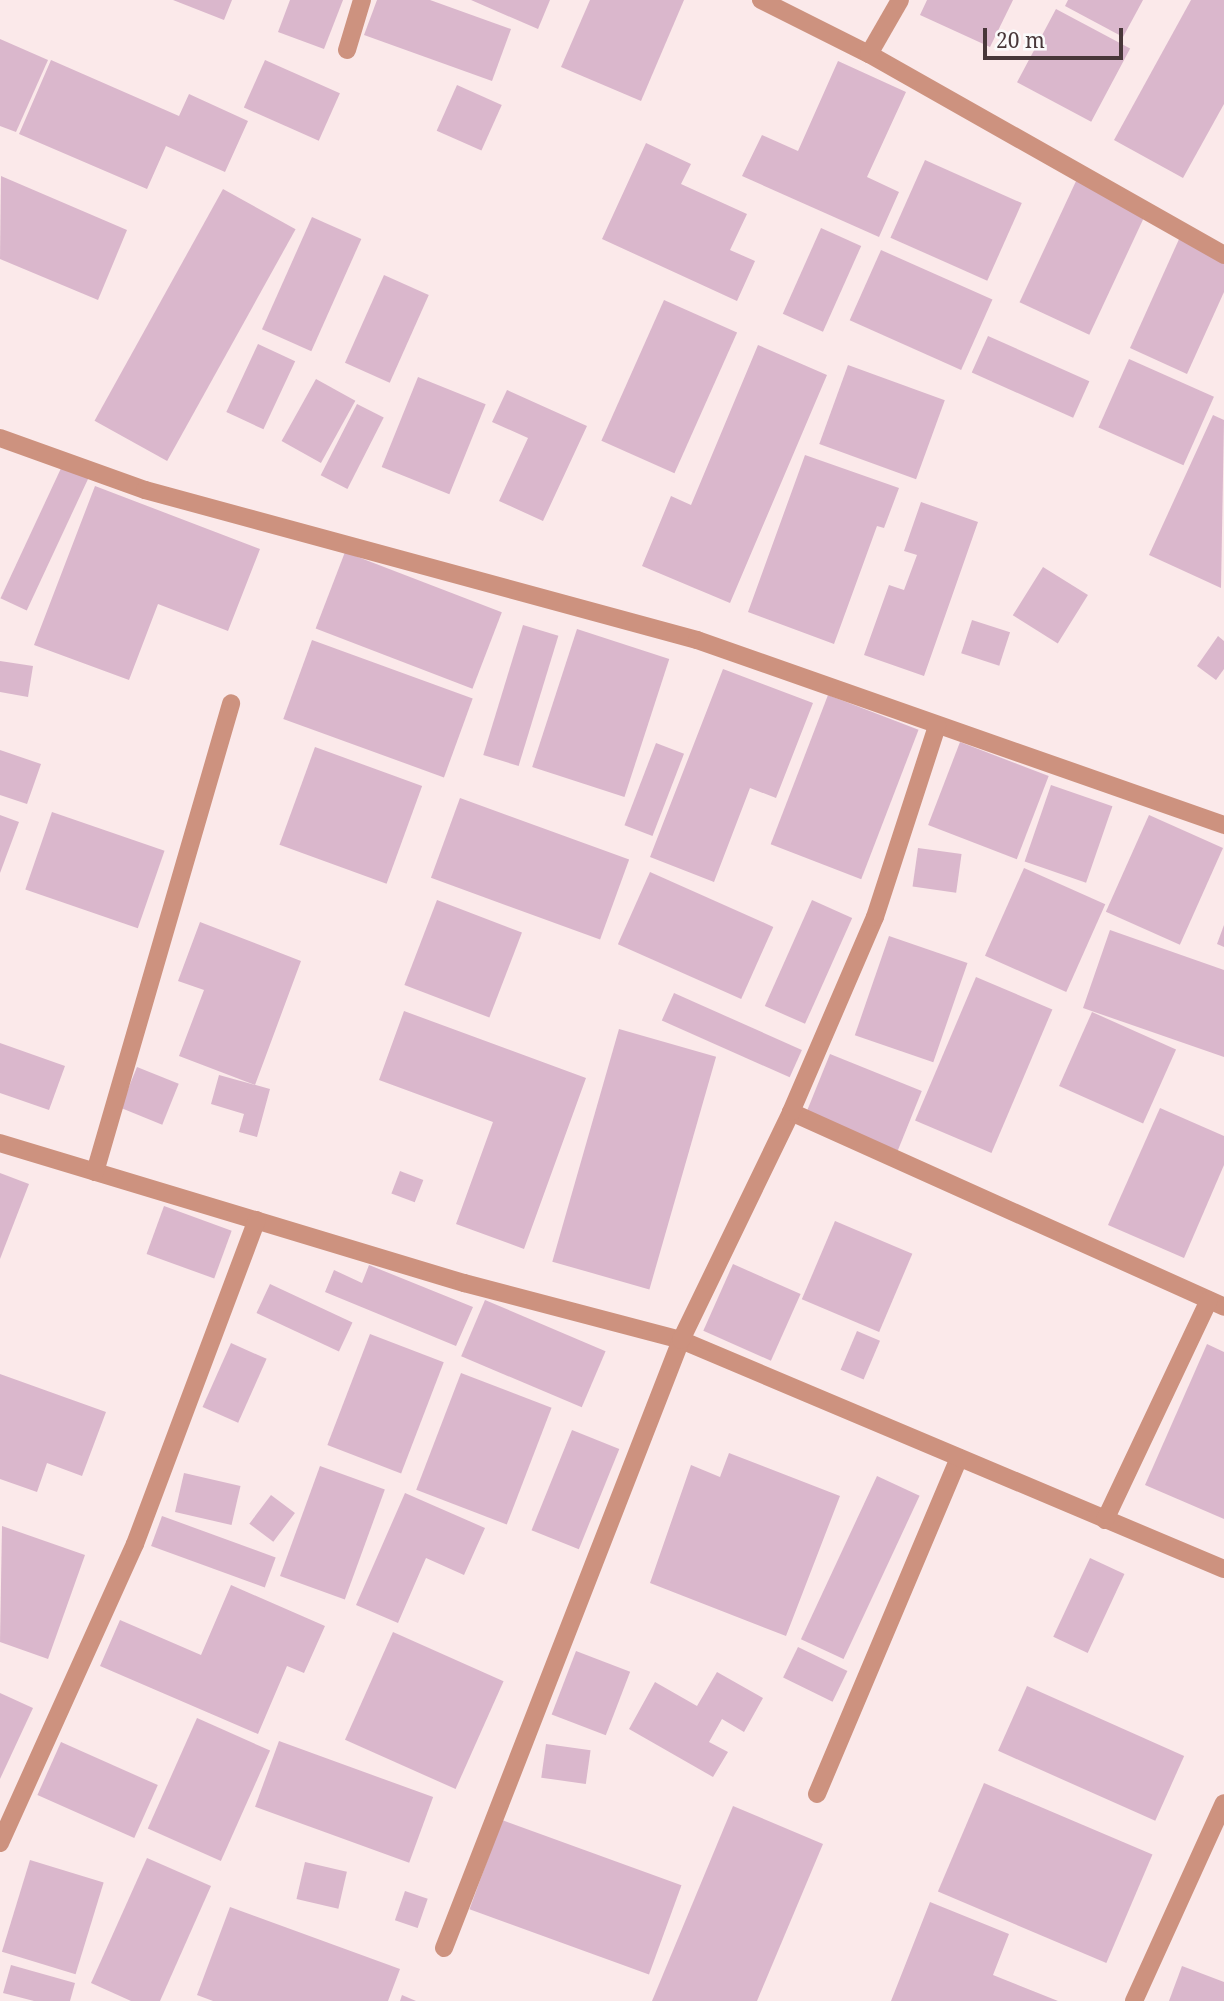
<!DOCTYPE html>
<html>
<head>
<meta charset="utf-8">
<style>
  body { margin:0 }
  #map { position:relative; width:1224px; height:2001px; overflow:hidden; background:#fbe9ea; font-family:"Noto Serif",serif }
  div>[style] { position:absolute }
  .building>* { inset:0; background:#dab7cc; transform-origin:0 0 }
  .service>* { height:18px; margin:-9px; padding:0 9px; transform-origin:9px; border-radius:9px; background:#cd927f }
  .minor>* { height:18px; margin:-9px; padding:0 9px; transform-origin:9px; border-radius:9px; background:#cd927f }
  span { translate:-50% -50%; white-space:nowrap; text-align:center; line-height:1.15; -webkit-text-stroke:5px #fbfbfb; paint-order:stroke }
  .scale { position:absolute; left:983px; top:28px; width:140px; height:32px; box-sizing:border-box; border:4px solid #483739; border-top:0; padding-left:9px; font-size:21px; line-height:24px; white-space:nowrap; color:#483739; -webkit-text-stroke:5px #fbfbfb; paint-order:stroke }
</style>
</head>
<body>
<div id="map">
  <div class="building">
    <div style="clip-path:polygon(173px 0,232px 0,224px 20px)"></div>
    <div style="clip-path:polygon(290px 0,343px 0,324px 49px,278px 32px)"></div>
    <div style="clip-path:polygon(377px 0,430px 0,511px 29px,492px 81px,364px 35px)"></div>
    <div style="clip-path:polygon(471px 0,550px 0,538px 29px)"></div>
    <div style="clip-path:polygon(590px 0,684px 0,641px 101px,561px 67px)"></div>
    <div style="clip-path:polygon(927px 0,1013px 0,990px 47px,920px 15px)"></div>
    <div style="clip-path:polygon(1068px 0,1143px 0,1123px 37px,1065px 6px)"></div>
    <div style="clip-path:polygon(1191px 0,1224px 0,1224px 104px,1183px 178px,1114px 140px)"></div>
    <div style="left:1056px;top:9px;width:84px;height:83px;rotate:28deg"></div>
    <div style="clip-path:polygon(0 39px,48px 60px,16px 132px,0 126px)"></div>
    <div style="clip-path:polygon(51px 60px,179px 116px,189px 94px,248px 121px,225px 172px,166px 146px,147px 189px,19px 134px)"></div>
    <div style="left:265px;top:60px;width:82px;height:52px;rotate:24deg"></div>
    <div style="clip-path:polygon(838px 61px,906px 92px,867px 177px,899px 192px,879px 237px,742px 176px,762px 135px,798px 151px)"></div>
    <div style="left:457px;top:85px;width:49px;height:50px;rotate:24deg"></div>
    <div style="clip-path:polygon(646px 143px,691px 164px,681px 184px,747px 214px,730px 250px,755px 261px,737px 301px,602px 239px)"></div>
    <div style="left:925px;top:160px;width:106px;height:85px;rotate:24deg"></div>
    <div style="clip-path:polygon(1px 176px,127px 230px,98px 300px,0 259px)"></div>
    <div style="left:1077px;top:179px;width:77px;height:136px;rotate:25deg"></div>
    <div style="left:223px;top:189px;width:83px;height:265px;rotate:29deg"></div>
    <div style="left:312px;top:217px;width:54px;height:123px;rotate:24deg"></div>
    <div style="left:821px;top:228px;width:44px;height:94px;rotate:24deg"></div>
    <div style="clip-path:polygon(1180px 237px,1224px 257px,1224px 292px,1187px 374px,1130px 348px)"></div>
    <div style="left:881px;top:250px;width:122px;height:77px;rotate:24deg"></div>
    <div style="left:384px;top:275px;width:49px;height:96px;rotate:24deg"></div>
    <div style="left:664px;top:300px;width:80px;height:154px;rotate:24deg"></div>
    <div style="left:988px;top:336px;width:111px;height:40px;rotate:24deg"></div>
    <div style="left:258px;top:344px;width:41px;height:75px;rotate:25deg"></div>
    <div style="clip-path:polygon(758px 345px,827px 375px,730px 603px,642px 566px,671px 496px,691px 505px)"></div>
    <div style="left:1129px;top:359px;width:93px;height:75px;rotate:24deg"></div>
    <div style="left:848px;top:365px;width:103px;height:84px;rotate:20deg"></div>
    <div style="left:418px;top:377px;width:73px;height:97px;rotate:22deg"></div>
    <div style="left:316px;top:379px;width:45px;height:71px;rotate:29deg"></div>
    <div style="clip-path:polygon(507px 390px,587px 426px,543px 521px,499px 501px,528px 438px,492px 422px)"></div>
    <div style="left:357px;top:404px;width:30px;height:80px;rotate:27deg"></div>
    <div style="clip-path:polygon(1213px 415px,1224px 420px,1221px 588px,1149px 555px)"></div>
    <div style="clip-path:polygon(805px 455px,899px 488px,884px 528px,877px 526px,834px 644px,748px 612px)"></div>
    <div style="left:63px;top:464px;width:29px;height:148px;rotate:25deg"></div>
    <div style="clip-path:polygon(95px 486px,260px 549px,228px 631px,158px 604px,129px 680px,34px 645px)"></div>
    <div style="clip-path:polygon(921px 502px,978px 522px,924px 676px,864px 655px,889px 585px,904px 590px,917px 555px,904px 551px)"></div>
    <div style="left:345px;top:552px;width:168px;height:82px;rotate:21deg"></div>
    <div style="left:1043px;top:567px;width:53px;height:57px;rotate:32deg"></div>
    <div style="left:972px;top:620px;width:40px;height:35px;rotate:18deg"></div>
    <div style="left:523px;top:625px;width:37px;height:136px;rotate:17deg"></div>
    <div style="left:577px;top:629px;width:97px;height:145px;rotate:18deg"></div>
    <div style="clip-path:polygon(1218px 636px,1224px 641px,1224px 669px,1216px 680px,1197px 666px)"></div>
    <div style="left:312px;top:640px;width:171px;height:84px;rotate:20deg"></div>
    <div style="clip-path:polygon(0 661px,33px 666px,28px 697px,0 692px)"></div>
    <div style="clip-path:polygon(723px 669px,813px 703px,776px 798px,750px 788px,714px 882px,650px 857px)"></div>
    <div style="left:828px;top:695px;width:97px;height:160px;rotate:21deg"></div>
    <div style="left:960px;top:742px;width:95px;height:89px;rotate:21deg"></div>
    <div style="left:656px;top:743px;width:30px;height:88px;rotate:21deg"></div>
    <div style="left:315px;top:747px;width:114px;height:104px;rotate:20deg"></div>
    <div style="clip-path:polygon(0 750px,41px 764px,27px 804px,0 795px)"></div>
    <div style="left:1051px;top:785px;width:65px;height:81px;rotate:19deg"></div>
    <div style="left:460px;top:798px;width:180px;height:85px;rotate:20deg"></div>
    <div style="left:52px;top:812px;width:119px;height:82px;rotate:19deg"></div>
    <div style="clip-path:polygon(0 815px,19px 822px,0 873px)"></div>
    <div style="left:1149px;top:815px;width:81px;height:106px;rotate:24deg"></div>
    <div style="left:918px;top:848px;width:44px;height:39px;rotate:8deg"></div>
    <div style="left:1024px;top:868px;width:89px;height:96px;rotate:24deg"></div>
    <div style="left:650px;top:872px;width:135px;height:79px;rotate:24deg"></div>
    <div style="left:437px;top:900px;width:91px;height:91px;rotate:21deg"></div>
    <div style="left:812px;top:900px;width:44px;height:116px;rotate:24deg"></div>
    <div style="clip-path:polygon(200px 922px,301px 961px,255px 1085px,179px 1056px,204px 990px,178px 981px)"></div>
    <div style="clip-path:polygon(1224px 925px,1224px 947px,1217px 944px)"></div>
    <div style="clip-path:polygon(1110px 930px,1224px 970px,1224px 1057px,1083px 1008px)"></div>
    <div style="left:889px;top:936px;width:83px;height:105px;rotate:19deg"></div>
    <div style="left:976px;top:977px;width:83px;height:156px;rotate:23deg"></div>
    <div style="left:674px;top:993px;width:140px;height:30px;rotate:24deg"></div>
    <div style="clip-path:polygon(404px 1011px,586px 1078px,524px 1249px,456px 1224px,493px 1122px,379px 1080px)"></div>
    <div style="left:1092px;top:1012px;width:92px;height:81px;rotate:24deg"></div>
    <div style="left:619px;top:1029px;width:101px;height:242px;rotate:16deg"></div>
    <div style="clip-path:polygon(0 1043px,65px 1066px,49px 1110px,0 1093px)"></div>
    <div style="left:830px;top:1054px;width:99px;height:64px;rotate:22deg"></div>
    <div style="left:137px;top:1067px;width:45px;height:44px;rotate:22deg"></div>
    <div style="clip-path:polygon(219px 1075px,270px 1089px,257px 1137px,239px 1132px,244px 1114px,211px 1104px)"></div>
    <div style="clip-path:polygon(1160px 1108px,1224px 1136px,1224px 1165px,1184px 1258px,1108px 1225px)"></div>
    <div style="left:400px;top:1171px;width:25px;height:24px;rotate:21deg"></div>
    <div style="clip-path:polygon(0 1173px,29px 1184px,0 1259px)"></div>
    <div style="left:164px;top:1206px;width:72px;height:51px;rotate:20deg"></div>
    <div style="left:835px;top:1221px;width:84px;height:85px;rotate:23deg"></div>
    <div style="left:733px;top:1264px;width:74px;height:73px;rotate:24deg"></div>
    <div style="clip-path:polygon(369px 1265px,473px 1307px,456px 1346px,325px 1292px,334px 1270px,362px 1283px)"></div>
    <div style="left:270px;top:1284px;width:91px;height:32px;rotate:25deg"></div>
    <div style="left:485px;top:1300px;width:131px;height:61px;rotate:23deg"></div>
    <div style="left:857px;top:1331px;width:25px;height:42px;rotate:23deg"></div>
    <div style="left:370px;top:1334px;width:79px;height:119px;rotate:21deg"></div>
    <div style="left:231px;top:1343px;width:39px;height:70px;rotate:24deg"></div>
    <div style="clip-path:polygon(1207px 1344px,1224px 1352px,1224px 1519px,1145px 1485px)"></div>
    <div style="left:461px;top:1373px;width:97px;height:125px;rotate:21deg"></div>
    <div style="clip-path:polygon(0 1374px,106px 1412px,82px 1476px,47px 1463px,37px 1492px,0 1479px)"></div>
    <div style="left:572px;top:1430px;width:51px;height:108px;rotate:22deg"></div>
    <div style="clip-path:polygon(729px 1453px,840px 1496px,786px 1636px,650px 1583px,691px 1465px,720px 1477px)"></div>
    <div style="left:320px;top:1466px;width:69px;height:117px;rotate:20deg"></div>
    <div style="left:184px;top:1473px;width:58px;height:40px;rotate:13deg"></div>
    <div style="left:877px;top:1476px;width:47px;height:180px;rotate:25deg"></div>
    <div style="clip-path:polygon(405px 1493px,485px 1528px,464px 1575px,426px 1558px,398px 1623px,356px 1605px)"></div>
    <div style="left:271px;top:1495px;width:30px;height:36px;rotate:37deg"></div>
    <div style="left:162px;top:1516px;width:121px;height:32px;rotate:20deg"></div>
    <div style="clip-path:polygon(2px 1526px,85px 1555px,48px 1659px,0 1642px)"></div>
    <div style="left:1090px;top:1558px;width:38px;height:87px;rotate:25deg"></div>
    <div style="clip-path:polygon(231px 1585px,325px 1626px,304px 1673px,287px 1666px,258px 1734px,100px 1666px,120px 1620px,201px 1655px)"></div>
    <div style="left:393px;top:1632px;width:121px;height:118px;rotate:24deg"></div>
    <div style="left:798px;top:1647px;width:55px;height:34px;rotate:26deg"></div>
    <div style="left:576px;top:1651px;width:58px;height:68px;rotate:21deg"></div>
    <div style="clip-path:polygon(717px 1672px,763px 1698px,744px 1732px,722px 1719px,709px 1742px,728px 1752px,713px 1777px,629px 1729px,655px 1682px,697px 1706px)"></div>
    <div style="left:1027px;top:1686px;width:172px;height:71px;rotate:24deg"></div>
    <div style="clip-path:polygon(0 1693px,33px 1708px,0 1779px)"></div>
    <div style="left:197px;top:1718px;width:80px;height:121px;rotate:24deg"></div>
    <div style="left:279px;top:1741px;width:164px;height:70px;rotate:20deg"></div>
    <div style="left:61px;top:1742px;width:106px;height:58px;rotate:24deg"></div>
    <div style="left:546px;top:1744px;width:45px;height:34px;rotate:8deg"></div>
    <div style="left:984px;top:1783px;width:183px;height:118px;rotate:23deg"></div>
    <div style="clip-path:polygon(733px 1806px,823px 1844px,757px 2001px,652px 2001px)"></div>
    <div style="left:502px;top:1820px;width:191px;height:95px;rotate:20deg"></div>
    <div style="clip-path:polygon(147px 1858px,211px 1886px,160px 2001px,131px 2001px,91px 1983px)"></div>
    <div style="left:30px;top:1860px;width:77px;height:96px;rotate:17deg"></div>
    <div style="left:305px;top:1862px;width:43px;height:38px;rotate:13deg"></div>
    <div style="left:405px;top:1891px;width:24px;height:31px;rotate:19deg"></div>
    <div style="clip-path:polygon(930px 1902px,1009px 1934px,993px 1975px,1058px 2001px,891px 2001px)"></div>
    <div style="clip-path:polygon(230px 1907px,400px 1969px,388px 2001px,213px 2001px,197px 1995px)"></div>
    <div style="clip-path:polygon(11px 1965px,75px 1983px,70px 2001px,34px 2001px,3px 1993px)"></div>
    <div style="clip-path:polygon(1182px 1966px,1224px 1982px,1224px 2001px,1169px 2001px)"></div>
    <div style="clip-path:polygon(402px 1995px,416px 2001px,400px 2001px)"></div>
  </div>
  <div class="service">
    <div style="left:817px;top:1794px;width:365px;rotate:-67.1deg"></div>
  </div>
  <div class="minor">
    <div style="left:761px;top:0;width:121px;rotate:26.6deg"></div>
    <div style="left:869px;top:54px;width:408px;rotate:29.5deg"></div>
    <div style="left:347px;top:50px;width:52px;rotate:-73.3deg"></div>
    <div style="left:869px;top:54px;width:62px;rotate:-60.1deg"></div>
    <div style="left:0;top:438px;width:154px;rotate:19.7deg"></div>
    <div style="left:145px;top:490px;width:572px;rotate:15.2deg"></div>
    <div style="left:697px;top:640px;width:559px;rotate:19.34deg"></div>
    <div style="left:791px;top:1112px;width:475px;rotate:24.2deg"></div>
    <div style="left:0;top:1143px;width:485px;rotate:16.8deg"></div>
    <div style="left:464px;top:1283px;width:224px;rotate:14.7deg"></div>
    <div style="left:681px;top:1340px;width:589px;rotate:22.87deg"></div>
    <div style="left:95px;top:1172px;width:488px;rotate:-73.8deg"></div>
    <div style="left:1105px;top:1520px;width:243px;rotate:-64.7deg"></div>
    <div style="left:0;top:1843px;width:328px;rotate:-65.7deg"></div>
    <div style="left:135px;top:1544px;width:346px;rotate:-69.4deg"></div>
    <div style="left:444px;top:1948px;width:653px;rotate:-68.7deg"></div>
    <div style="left:681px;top:1340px;width:253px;rotate:-64.2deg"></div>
    <div style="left:791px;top:1112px;width:212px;rotate:-66.7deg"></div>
    <div style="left:875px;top:917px;width:201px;rotate:-72deg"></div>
    <div style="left:1134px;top:2001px;width:217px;rotate:-65.6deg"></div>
  </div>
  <div class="scale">20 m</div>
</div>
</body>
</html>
